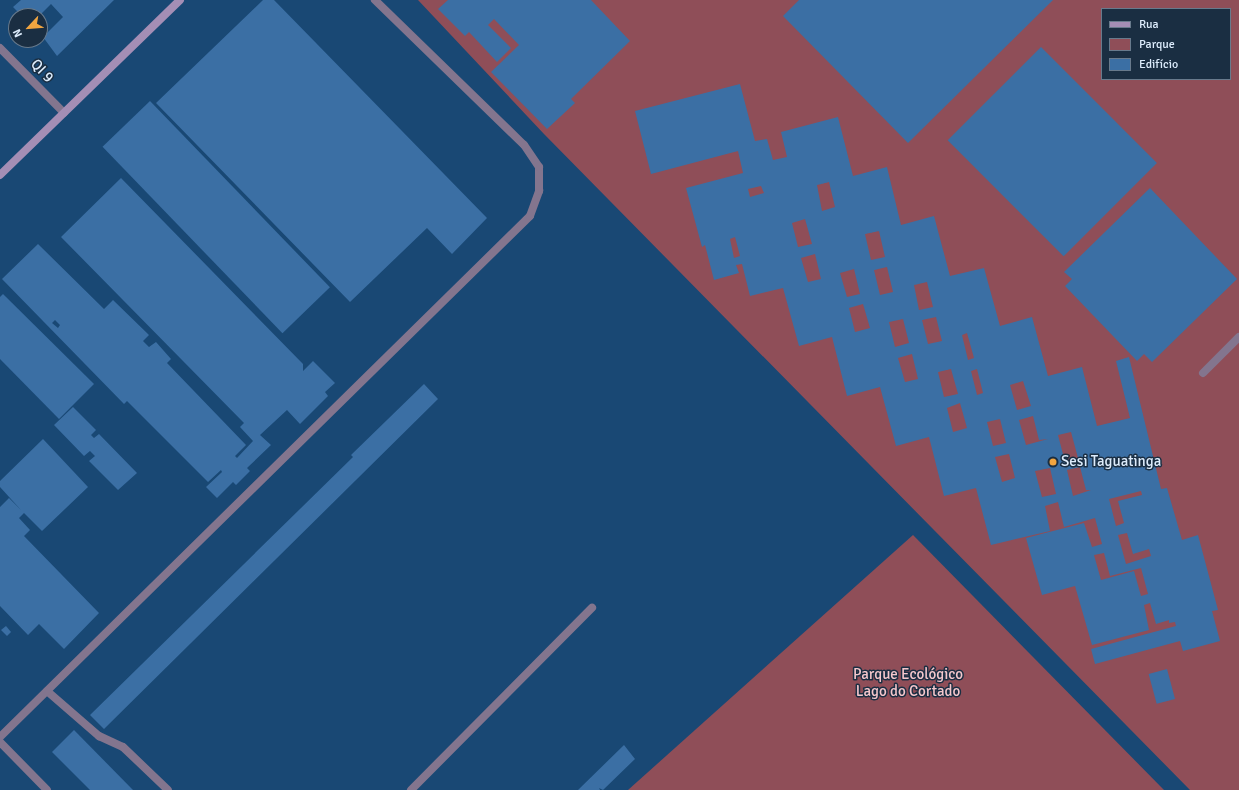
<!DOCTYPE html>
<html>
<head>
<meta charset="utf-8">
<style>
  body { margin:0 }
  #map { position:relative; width:1239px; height:790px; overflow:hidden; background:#194874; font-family:Signika,sans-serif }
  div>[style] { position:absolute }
  .green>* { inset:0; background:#8f4e58 }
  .building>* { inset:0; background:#3b6fa4; transform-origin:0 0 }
  .lane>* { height:8px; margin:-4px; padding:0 4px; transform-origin:4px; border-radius:4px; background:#83758e }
  .street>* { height:8px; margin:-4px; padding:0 4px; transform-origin:4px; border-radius:4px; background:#83758e }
  .secondary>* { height:8px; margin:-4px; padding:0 4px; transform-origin:4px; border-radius:4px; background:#a48eb5 }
  .dots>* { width:11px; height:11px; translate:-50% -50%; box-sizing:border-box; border:2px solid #1a2e42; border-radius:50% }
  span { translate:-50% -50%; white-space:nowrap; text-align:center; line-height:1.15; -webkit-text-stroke:3px #1a2e42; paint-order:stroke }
  .street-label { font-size:15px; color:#ddecfc }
  .poi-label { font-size:15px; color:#ddecfc }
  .left { translate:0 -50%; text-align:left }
  .park-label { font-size:15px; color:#f5c7cc }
  .legend { position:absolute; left:1101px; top:8px; width:130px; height:72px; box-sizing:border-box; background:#1a2e42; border:1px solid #687a8c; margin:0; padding:5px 7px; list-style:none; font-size:12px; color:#ddecfc }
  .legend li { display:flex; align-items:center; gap:8px; height:20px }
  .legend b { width:20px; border:1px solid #687a8c }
  .north { position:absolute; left:8px; top:8px; width:40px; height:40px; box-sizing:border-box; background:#1a2e42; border:1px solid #687a8c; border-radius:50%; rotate:244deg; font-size:11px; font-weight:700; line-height:16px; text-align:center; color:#ddecfc }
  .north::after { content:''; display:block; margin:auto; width:14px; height:18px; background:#f1a540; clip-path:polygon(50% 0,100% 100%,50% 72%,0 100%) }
</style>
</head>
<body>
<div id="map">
  <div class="green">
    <div style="clip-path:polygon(evenodd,418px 0,1239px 0,1239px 790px,1190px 790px,544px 134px,418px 0,1102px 9px,1230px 9px,1230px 79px,1102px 79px,1102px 9px)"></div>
    <div style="clip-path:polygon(913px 535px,1164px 790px,628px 790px)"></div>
  </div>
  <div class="building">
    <div style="clip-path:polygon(21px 0,114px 0,57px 56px,43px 37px,63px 17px,51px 4px,39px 16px,22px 16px,13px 7px)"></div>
    <div style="clip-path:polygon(263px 0,274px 0,487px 218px,452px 254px,427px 228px,350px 302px,156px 103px)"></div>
    <div style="clip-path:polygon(448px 0,591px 0,630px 41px,571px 99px,575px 103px,547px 129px,491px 72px,519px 45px,494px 19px,488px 25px,511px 48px,497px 62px,469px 32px,465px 36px,438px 9px)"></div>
    <div style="clip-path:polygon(799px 0,1053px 0,908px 143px,783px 16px)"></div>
    <div style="left:1041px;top:47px;width:164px;height:132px;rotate:45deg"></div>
    <div style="clip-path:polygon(evenodd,740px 84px,755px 141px,767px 139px,773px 160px,787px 157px,781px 132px,838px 117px,853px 176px,887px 167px,901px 225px,934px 216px,950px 276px,984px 268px,1000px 326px,1032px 317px,1048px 376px,1082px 367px,1097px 426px,1130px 418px,1116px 361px,1129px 357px,1161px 489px,1167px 488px,1182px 540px,1198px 535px,1218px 610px,1212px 611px,1220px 641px,1183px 651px,1180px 641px,1095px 664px,1091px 649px,1176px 626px,1175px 622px,1169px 623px,1169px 620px,1156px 624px,1150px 603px,1144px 605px,1149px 630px,1092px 645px,1075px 586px,1042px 595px,1026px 538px,1084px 523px,1092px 547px,1102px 544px,1095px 518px,1064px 527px,1058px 502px,1045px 506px,1050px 531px,991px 545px,976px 488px,944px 496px,929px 437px,896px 446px,880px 387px,847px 396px,832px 337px,799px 346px,783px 288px,750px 296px,742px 264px,736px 265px,739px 273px,714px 280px,705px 245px,702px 247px,686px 188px,743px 173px,738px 151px,651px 174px,635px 111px,740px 84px,829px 182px,835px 207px,822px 211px,817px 185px,829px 182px,740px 84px,761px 186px,764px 193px,750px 197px,748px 189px,761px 186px,740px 84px,805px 219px,812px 244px,798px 247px,792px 223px,805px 219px,740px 84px,879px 231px,885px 257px,871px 260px,865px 234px,879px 231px,740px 84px,735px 237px,740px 256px,734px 258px,730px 239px,735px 237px,740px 84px,815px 254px,821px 279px,808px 282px,801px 258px,815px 254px,740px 84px,887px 267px,893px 292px,880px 295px,874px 270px,887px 267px,740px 84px,854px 269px,860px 294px,847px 297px,840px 273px,854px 269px,740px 84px,927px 282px,933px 307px,919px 310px,914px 285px,927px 282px,740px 84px,863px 304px,870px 328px,855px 332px,849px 308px,863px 304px,740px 84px,936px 317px,942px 341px,928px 344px,922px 320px,936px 317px,740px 84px,903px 319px,909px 343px,895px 347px,889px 322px,903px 319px,740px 84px,967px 333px,974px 358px,968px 360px,962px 335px,967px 333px,740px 84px,912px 354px,918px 379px,905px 382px,898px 358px,912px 354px,740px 84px,951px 369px,958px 394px,944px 397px,938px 372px,951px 369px,740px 84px,977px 369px,983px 393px,977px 395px,971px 371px,977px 369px,740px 84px,1023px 381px,1031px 406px,1017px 410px,1010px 385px,1023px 381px,740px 84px,960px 403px,967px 428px,953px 432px,947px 408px,960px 403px,740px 84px,1033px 416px,1039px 440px,1048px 439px,1026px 445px,1019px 420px,1033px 416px,740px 84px,1000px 419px,1006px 443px,993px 446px,987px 422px,1000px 419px,740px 84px,1071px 432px,1078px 458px,1065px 462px,1058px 435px,1071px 432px,740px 84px,1009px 454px,1015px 478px,1002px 482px,995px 457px,1009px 454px,740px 84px,1080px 467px,1086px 490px,1091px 490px,1073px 496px,1067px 470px,1080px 467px,740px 84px,1050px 468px,1056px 494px,1042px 497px,1035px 471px,1050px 468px,740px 84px,1141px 491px,1142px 495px,1118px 501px,1124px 523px,1116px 526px,1109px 499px,1141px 491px,740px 84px,1127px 533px,1133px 554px,1149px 549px,1151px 556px,1126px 564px,1118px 535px,1127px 533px,740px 84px,1104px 553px,1110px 576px,1141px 568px,1148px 594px,1141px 596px,1134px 571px,1101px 580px,1094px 555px,1104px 553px)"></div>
    <div style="left:150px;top:101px;width:259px;height:66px;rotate:46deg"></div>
    <div style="clip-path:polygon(evenodd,121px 178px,303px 364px,303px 371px,313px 361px,335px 383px,325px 392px,328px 396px,300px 424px,287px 410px,260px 435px,271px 445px,247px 468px,250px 471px,236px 485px,233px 482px,217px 498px,206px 487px,222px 472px,221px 470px,208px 482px,127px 401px,124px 404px,2px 279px,38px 244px,104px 309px,113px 300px,149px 335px,143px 341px,149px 347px,156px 342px,171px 359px,167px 363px,246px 445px,235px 456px,237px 458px,253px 441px,240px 427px,244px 423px,61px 237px,121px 178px,55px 320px,60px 325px,58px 328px,52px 323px,55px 320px)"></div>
    <div style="clip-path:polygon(1150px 188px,1237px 279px,1152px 362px,1144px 354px,1137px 361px,1065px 286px,1072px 279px,1064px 272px)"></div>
    <div style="clip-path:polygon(3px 294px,94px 384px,59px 419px,0 359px,0 297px)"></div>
    <div style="clip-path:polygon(424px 384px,438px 399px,104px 729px,90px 715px,353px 457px,351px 455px)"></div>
    <div style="clip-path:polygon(73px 407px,96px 430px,91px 435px,94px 438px,99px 434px,137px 473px,118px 490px,89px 461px,95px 456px,90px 451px,84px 456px,54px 425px)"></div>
    <div style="clip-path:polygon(43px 439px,88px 487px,42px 531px,24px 513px,19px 518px,30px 530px,24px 536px,99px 613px,64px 649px,39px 624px,28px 635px,0 606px,0 507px,9px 498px,21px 510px,0 487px,0 481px)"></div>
    <div style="clip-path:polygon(6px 626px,11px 632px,7px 636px,1px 630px)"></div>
    <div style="left:1167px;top:669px;width:31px;height:19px;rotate:75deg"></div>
    <div style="clip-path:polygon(74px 730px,133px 790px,90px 790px,52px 752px)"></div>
    <div style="clip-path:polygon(624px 745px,635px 759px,603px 790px,599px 788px,600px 790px,578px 790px)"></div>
  </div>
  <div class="lane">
    <div style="left:1203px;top:373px;width:51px;rotate:-45deg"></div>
    <div style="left:47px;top:691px;width:69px;rotate:40.9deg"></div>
    <div style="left:99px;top:736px;width:26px;rotate:25deg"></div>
    <div style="left:123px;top:747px;width:62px;rotate:43.7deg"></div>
    <div style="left:411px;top:790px;width:257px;rotate:-45.2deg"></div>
  </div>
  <div class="street">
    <div style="left:0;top:48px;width:91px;rotate:45.4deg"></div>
    <div style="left:0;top:737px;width:743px;rotate:-44.51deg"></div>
    <div style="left:530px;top:216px;width:27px;rotate:-70deg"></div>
    <div style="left:539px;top:191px;width:24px;rotate:-90deg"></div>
    <div style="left:539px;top:167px;width:27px;rotate:-124deg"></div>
    <div style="left:524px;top:145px;width:208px;rotate:-135.8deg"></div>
    <div style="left:0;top:742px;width:67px;rotate:45.6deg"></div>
  </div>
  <div class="secondary">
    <div style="left:0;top:175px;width:251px;rotate:-44.2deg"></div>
  </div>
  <div class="dots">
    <div style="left:1053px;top:462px;background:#f1a540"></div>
  </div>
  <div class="street-label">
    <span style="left:42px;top:71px;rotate:46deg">QI 9</span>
  </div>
  <div class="poi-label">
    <span class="left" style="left:1061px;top:462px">Sesi Taguatinga</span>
  </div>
  <div class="park-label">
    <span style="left:908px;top:683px">Parque Ecológico<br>Lago do Cortado</span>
  </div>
  <ul class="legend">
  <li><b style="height:5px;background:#a48eb5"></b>Rua</li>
  <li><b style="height:11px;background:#8f4e58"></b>Parque</li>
  <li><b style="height:11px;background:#3b6fa4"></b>Edifício</li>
  </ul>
  <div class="north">N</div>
</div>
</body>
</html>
